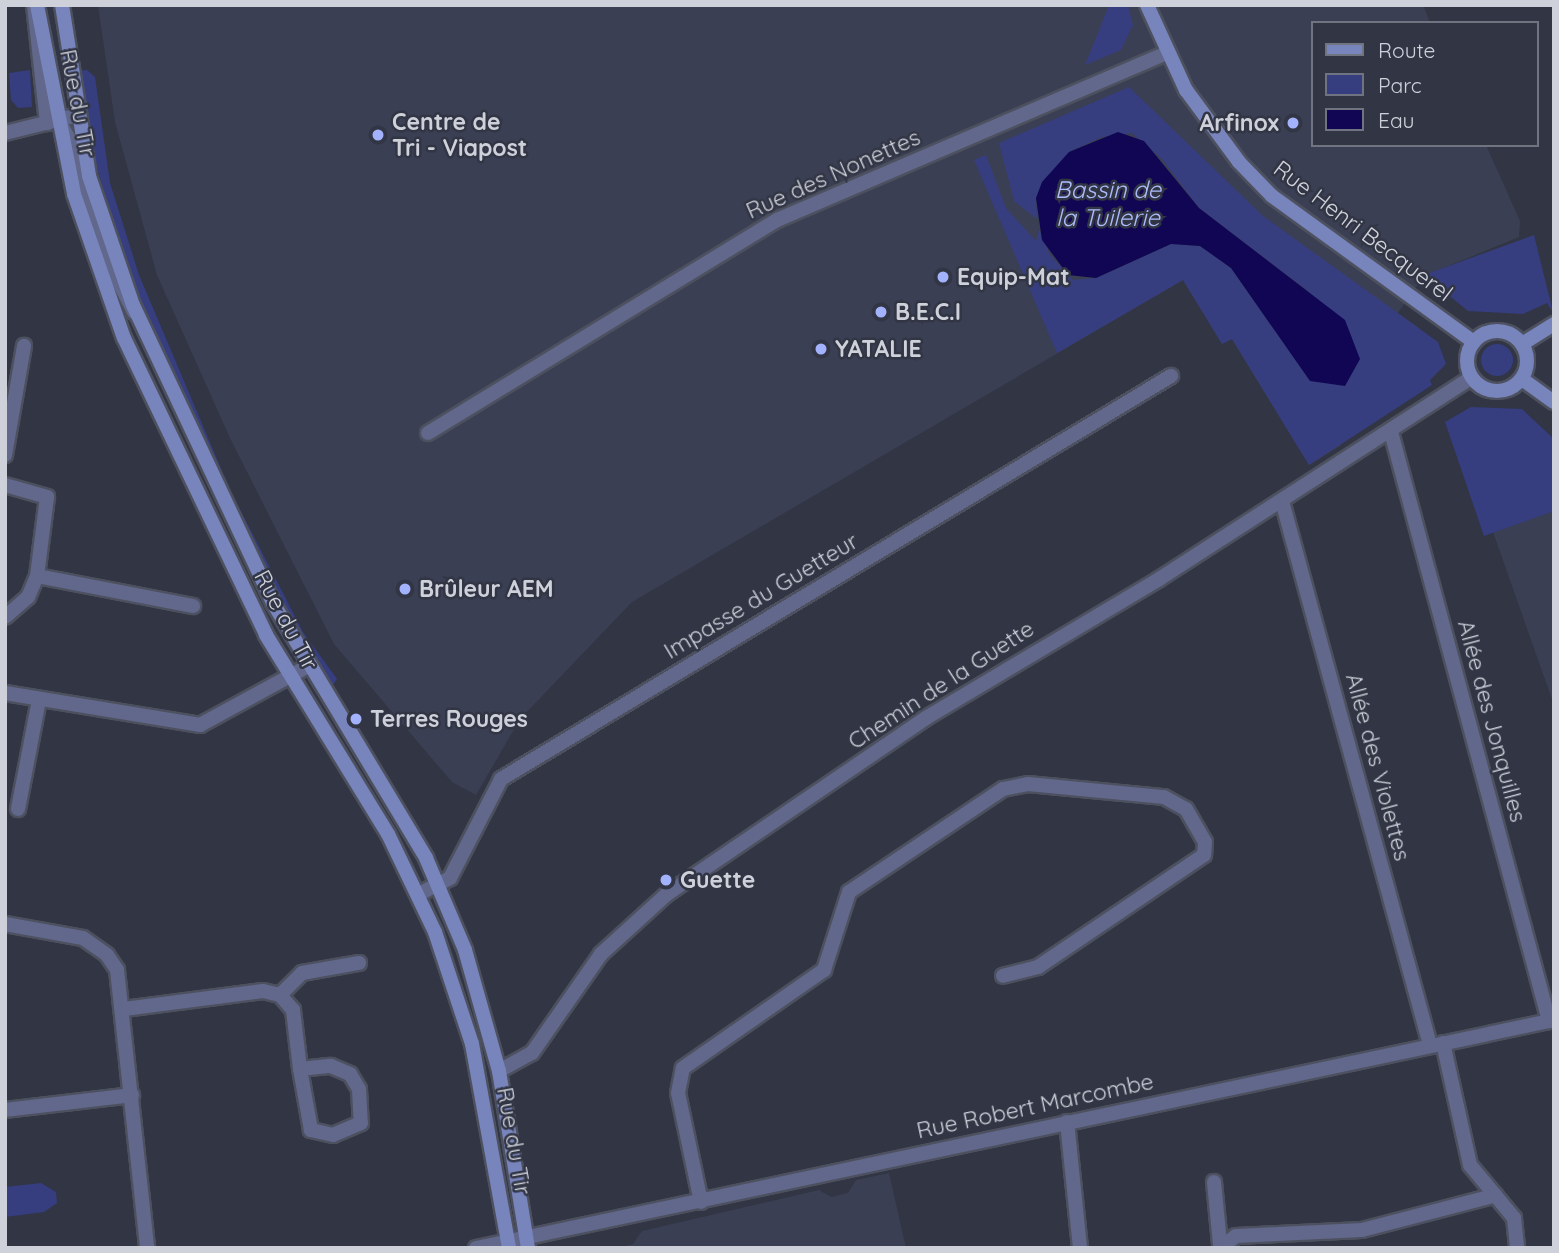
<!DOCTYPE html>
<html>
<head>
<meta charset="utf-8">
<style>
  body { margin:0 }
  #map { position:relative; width:1559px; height:1253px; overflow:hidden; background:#313544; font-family:Quicksand,sans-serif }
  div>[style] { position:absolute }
  .built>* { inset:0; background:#3a3f53 }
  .green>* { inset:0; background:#363e80 }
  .round { border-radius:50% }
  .water>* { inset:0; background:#100653 }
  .roads { filter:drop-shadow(2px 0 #4d515f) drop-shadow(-2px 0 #4d515f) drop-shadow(0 2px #4d515f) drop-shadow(0 -2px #4d515f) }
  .street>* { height:14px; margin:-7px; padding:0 7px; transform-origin:7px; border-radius:7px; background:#61688c }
  .secondary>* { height:14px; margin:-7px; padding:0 7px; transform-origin:7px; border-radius:7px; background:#7884bc }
  .secondary>.ring { margin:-7px; padding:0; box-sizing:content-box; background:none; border:14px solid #7884bc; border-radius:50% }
  .dots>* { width:19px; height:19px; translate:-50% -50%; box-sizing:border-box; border:4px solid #313544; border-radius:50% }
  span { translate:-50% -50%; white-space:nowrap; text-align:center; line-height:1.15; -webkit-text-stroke:5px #313544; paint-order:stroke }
  .street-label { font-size:23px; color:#ced1da }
  .poi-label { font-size:23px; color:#ced1da; font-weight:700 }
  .left { translate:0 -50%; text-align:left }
  .right { translate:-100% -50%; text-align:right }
  .water-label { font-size:24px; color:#acbbfb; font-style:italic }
  .frame { position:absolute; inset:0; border:7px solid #ced1da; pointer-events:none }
  .legend { position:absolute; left:1311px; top:21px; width:228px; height:126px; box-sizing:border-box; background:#313544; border:2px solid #707380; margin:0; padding:9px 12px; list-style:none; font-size:21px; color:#ced1da }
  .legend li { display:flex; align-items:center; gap:14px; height:35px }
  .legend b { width:35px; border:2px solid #707380 }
</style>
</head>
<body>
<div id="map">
  <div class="built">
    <div style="clip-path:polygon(98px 5px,1423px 5px,1430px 23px,1312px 23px,1312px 145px,1486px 145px,1520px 221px,1519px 237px,1424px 276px,1398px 313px,1419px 328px,1340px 446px,1309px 465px,1232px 339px,1222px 344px,1183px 280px,632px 602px,520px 719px,476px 795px,452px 782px,334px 644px,230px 438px,157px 275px,115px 122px)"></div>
    <div style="clip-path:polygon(1554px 511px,1554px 705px,1493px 532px)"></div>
    <div style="clip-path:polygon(889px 1173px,906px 1248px,617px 1248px,633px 1244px,642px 1231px,819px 1190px,831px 1197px,848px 1193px,856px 1180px)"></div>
  </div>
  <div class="green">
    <div style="clip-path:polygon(1109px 5px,1128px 5px,1133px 25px,1121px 50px,1085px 65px)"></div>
    <div style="clip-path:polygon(30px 70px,32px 107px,18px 108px,11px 100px,9px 73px)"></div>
    <div style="clip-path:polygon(87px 70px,95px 77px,110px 183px,139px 275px,231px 492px,303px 632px,337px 679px,331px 688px,281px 606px,141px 308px,90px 146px,77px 71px)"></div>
    <div style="clip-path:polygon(1129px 87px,1263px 216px,1438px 342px,1446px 364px,1430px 380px,1432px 385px,1309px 465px,1232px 339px,1222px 344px,1183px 280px,1057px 353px,974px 160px,986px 155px,1006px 208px,1036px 241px,1039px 229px,1050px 255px,1073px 280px,1096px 278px,1171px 244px,1200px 246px,1231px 268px,1310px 381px,1309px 292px,1199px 208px,1162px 159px,1132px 133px,1102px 137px,1069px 152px,1036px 198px,1037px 219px,1014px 201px,999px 143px)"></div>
    <div style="clip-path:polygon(1534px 235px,1553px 312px,1547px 303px,1523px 314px,1468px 311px,1424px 275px)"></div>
    <div class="round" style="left:1481px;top:344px;width:32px;height:32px"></div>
    <div style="clip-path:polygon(1471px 407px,1522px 409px,1554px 439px,1554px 511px,1484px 536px,1445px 422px)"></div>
    <div style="clip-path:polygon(41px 1183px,56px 1192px,57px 1203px,44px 1212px,5px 1217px,5px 1187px)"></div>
  </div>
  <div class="water">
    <div style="clip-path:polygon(1118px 132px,1144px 141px,1199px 208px,1345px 320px,1360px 359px,1345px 386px,1310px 381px,1231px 268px,1200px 246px,1171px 244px,1096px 278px,1068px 275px,1042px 240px,1036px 198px,1042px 182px,1069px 152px)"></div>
  </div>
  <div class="roads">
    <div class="street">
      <div style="left:34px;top:5px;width:119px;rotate:83.7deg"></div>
      <div style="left:62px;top:127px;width:29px;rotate:59deg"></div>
      <div style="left:77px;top:152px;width:107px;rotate:74.8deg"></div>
      <div style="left:105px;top:255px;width:64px;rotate:63deg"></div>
      <div style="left:5px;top:133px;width:75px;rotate:-13.9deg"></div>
      <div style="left:1391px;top:432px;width:610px;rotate:74.98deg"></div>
      <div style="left:428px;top:433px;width:409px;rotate:-31.4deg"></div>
      <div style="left:777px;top:220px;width:423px;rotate:-23.2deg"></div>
      <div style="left:5px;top:455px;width:111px;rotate:-80.1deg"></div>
      <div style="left:5px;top:485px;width:44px;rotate:15.9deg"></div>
      <div style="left:47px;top:497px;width:80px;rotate:97.2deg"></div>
      <div style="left:37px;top:576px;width:23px;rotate:113deg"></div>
      <div style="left:28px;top:597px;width:30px;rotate:139deg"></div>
      <div style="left:1282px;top:501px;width:564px;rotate:74.78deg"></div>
      <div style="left:37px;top:576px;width:159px;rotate:10.9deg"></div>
      <div style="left:5px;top:693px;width:198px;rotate:9.3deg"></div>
      <div style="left:200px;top:725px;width:123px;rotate:-28.6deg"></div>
      <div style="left:18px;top:809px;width:111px;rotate:-79.1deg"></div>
      <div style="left:419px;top:894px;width:35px;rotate:-27deg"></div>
      <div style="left:450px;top:878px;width:111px;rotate:-62.7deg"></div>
      <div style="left:501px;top:779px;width:782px;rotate:-31.03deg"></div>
      <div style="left:5px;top:924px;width:79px;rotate:10.2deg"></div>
      <div style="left:83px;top:938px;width:29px;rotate:35deg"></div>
      <div style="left:107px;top:955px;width:18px;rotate:56deg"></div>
      <div style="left:117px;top:970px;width:280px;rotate:83.8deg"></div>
      <div style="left:280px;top:995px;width:31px;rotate:-45deg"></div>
      <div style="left:302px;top:973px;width:58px;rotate:-10deg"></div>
      <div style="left:124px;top:1009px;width:140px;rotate:-7.4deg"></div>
      <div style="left:263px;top:991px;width:17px;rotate:13deg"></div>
      <div style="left:280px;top:995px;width:20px;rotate:49deg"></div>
      <div style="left:293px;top:1010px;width:59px;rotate:83.2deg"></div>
      <div style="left:300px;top:1069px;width:31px;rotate:-6deg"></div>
      <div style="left:331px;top:1066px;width:21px;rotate:23deg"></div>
      <div style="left:350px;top:1074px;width:17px;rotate:59deg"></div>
      <div style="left:359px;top:1089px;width:34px;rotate:87deg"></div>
      <div style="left:361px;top:1123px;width:30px;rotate:157deg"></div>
      <div style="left:333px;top:1135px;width:23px;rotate:-167deg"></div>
      <div style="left:311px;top:1130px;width:62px;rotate:-100.2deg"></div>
      <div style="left:1443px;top:1043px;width:125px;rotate:77.5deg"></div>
      <div style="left:1470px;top:1165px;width:69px;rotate:50.3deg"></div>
      <div style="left:1514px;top:1218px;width:30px;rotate:84deg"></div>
      <div style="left:499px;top:1071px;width:38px;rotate:-29deg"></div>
      <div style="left:532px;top:1053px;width:121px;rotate:-55.1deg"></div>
      <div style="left:601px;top:954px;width:89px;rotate:-42.3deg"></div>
      <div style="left:667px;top:894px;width:313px;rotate:-34.2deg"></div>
      <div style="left:926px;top:718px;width:271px;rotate:-30.8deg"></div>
      <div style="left:1159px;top:579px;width:371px;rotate:-32.8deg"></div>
      <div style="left:5px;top:1110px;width:128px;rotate:-6.7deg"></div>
      <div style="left:1067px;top:1122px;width:127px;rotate:84.1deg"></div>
      <div style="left:1214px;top:1182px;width:62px;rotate:84.5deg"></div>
      <div style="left:701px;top:1202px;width:111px;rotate:-101.9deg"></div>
      <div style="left:678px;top:1093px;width:25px;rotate:-79deg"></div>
      <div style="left:683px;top:1068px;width:172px;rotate:-34.8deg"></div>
      <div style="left:824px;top:970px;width:82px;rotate:-72.2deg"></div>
      <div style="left:849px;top:892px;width:185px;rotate:-33.8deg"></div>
      <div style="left:1003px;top:789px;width:25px;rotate:-11deg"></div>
      <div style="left:1028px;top:784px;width:137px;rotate:5.5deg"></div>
      <div style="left:1164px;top:797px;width:25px;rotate:29deg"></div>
      <div style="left:1186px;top:809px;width:38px;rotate:60deg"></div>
      <div style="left:1205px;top:842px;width:13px;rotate:94deg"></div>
      <div style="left:1204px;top:855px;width:200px;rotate:146deg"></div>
      <div style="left:1038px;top:967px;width:36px;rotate:166deg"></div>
      <div style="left:476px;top:1248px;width:1102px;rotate:-11.94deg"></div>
      <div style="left:1221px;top:1248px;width:19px;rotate:-39deg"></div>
      <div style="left:1236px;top:1236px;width:126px;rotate:-2.7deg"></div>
      <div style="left:1362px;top:1230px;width:138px;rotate:-14.6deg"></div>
    </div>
    <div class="secondary">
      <div style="left:37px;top:5px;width:193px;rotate:78.9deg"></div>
      <div style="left:74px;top:194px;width:152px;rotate:70.9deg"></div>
      <div style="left:124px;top:338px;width:329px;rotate:64.4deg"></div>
      <div style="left:266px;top:635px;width:233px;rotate:58.5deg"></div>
      <div style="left:388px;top:834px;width:109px;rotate:64.4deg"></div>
      <div style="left:435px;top:932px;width:118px;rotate:71.7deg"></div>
      <div style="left:472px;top:1044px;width:207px;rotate:79.7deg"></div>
      <div style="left:62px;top:5px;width:173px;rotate:81deg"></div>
      <div style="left:89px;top:176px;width:136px;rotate:71.2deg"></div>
      <div style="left:133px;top:305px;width:329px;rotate:64.8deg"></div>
      <div style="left:273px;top:603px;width:297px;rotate:59deg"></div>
      <div style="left:426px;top:858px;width:100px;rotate:67deg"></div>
      <div style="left:465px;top:950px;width:126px;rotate:74.3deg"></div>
      <div style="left:499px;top:1071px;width:179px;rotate:80.7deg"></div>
      <div style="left:1147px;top:5px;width:94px;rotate:65.4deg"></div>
      <div style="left:1186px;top:90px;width:89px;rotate:53.6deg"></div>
      <div style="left:1239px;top:162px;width:47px;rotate:45.9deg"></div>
      <div style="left:1272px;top:196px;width:249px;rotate:35.9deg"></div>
      <div class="ring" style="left:1467px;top:331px;width:46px;height:46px"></div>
      <div style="left:1522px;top:344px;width:38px;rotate:-32deg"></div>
      <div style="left:1522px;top:379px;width:39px;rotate:36deg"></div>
    </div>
  </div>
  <div class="dots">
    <div style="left:1293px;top:123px;background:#a3b2fd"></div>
    <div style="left:378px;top:135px;background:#a3b2fd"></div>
    <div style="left:943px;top:277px;background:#a3b2fd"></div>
    <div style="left:881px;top:312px;background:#a3b2fd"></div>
    <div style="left:821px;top:349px;background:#a3b2fd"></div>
    <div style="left:405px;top:589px;background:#a3b2fd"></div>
    <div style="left:356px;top:719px;background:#a3b2fd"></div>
    <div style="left:666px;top:880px;background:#a3b2fd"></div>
  </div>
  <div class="street-label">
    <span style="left:78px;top:103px;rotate:79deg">Rue du Tir</span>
    <span style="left:833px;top:174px;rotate:-24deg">Rue des Nonettes</span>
    <span style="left:1363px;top:231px;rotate:37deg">Rue Henri Becquerel</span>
    <span style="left:761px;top:596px;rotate:-31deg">Impasse du Guetteur</span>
    <span style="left:286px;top:620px;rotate:62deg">Rue du Tir</span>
    <span style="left:941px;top:685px;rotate:-33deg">Chemin de la Guette</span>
    <span style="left:1492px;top:721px;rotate:75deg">Allée des Jonquilles</span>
    <span style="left:1378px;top:767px;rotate:75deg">Allée des Violettes</span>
    <span style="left:1035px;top:1106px;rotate:-12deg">Rue Robert Marcombe</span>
    <span style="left:514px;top:1141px;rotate:80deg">Rue du Tir</span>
  </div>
  <div class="poi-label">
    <span class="left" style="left:392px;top:135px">Centre de<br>Tri - Viapost</span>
    <span class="right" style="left:1279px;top:123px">Arfinox</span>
    <span class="left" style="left:957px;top:277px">Equip-Mat</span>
    <span class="left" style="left:895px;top:312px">B.E.C.I</span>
    <span class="left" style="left:835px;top:349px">YATALIE</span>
    <span class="left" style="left:419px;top:589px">Brûleur AEM</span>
    <span class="left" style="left:370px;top:719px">Terres Rouges</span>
    <span class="left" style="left:680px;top:880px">Guette</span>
  </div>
  <div class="water-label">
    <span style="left:1108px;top:204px">Bassin de<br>la Tuilerie</span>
  </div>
  <div class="frame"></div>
  <ul class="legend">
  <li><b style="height:9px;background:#7884bc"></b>Route</li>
  <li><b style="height:19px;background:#363e80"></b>Parc</li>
  <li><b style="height:19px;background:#100653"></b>Eau</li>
  </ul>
</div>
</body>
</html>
